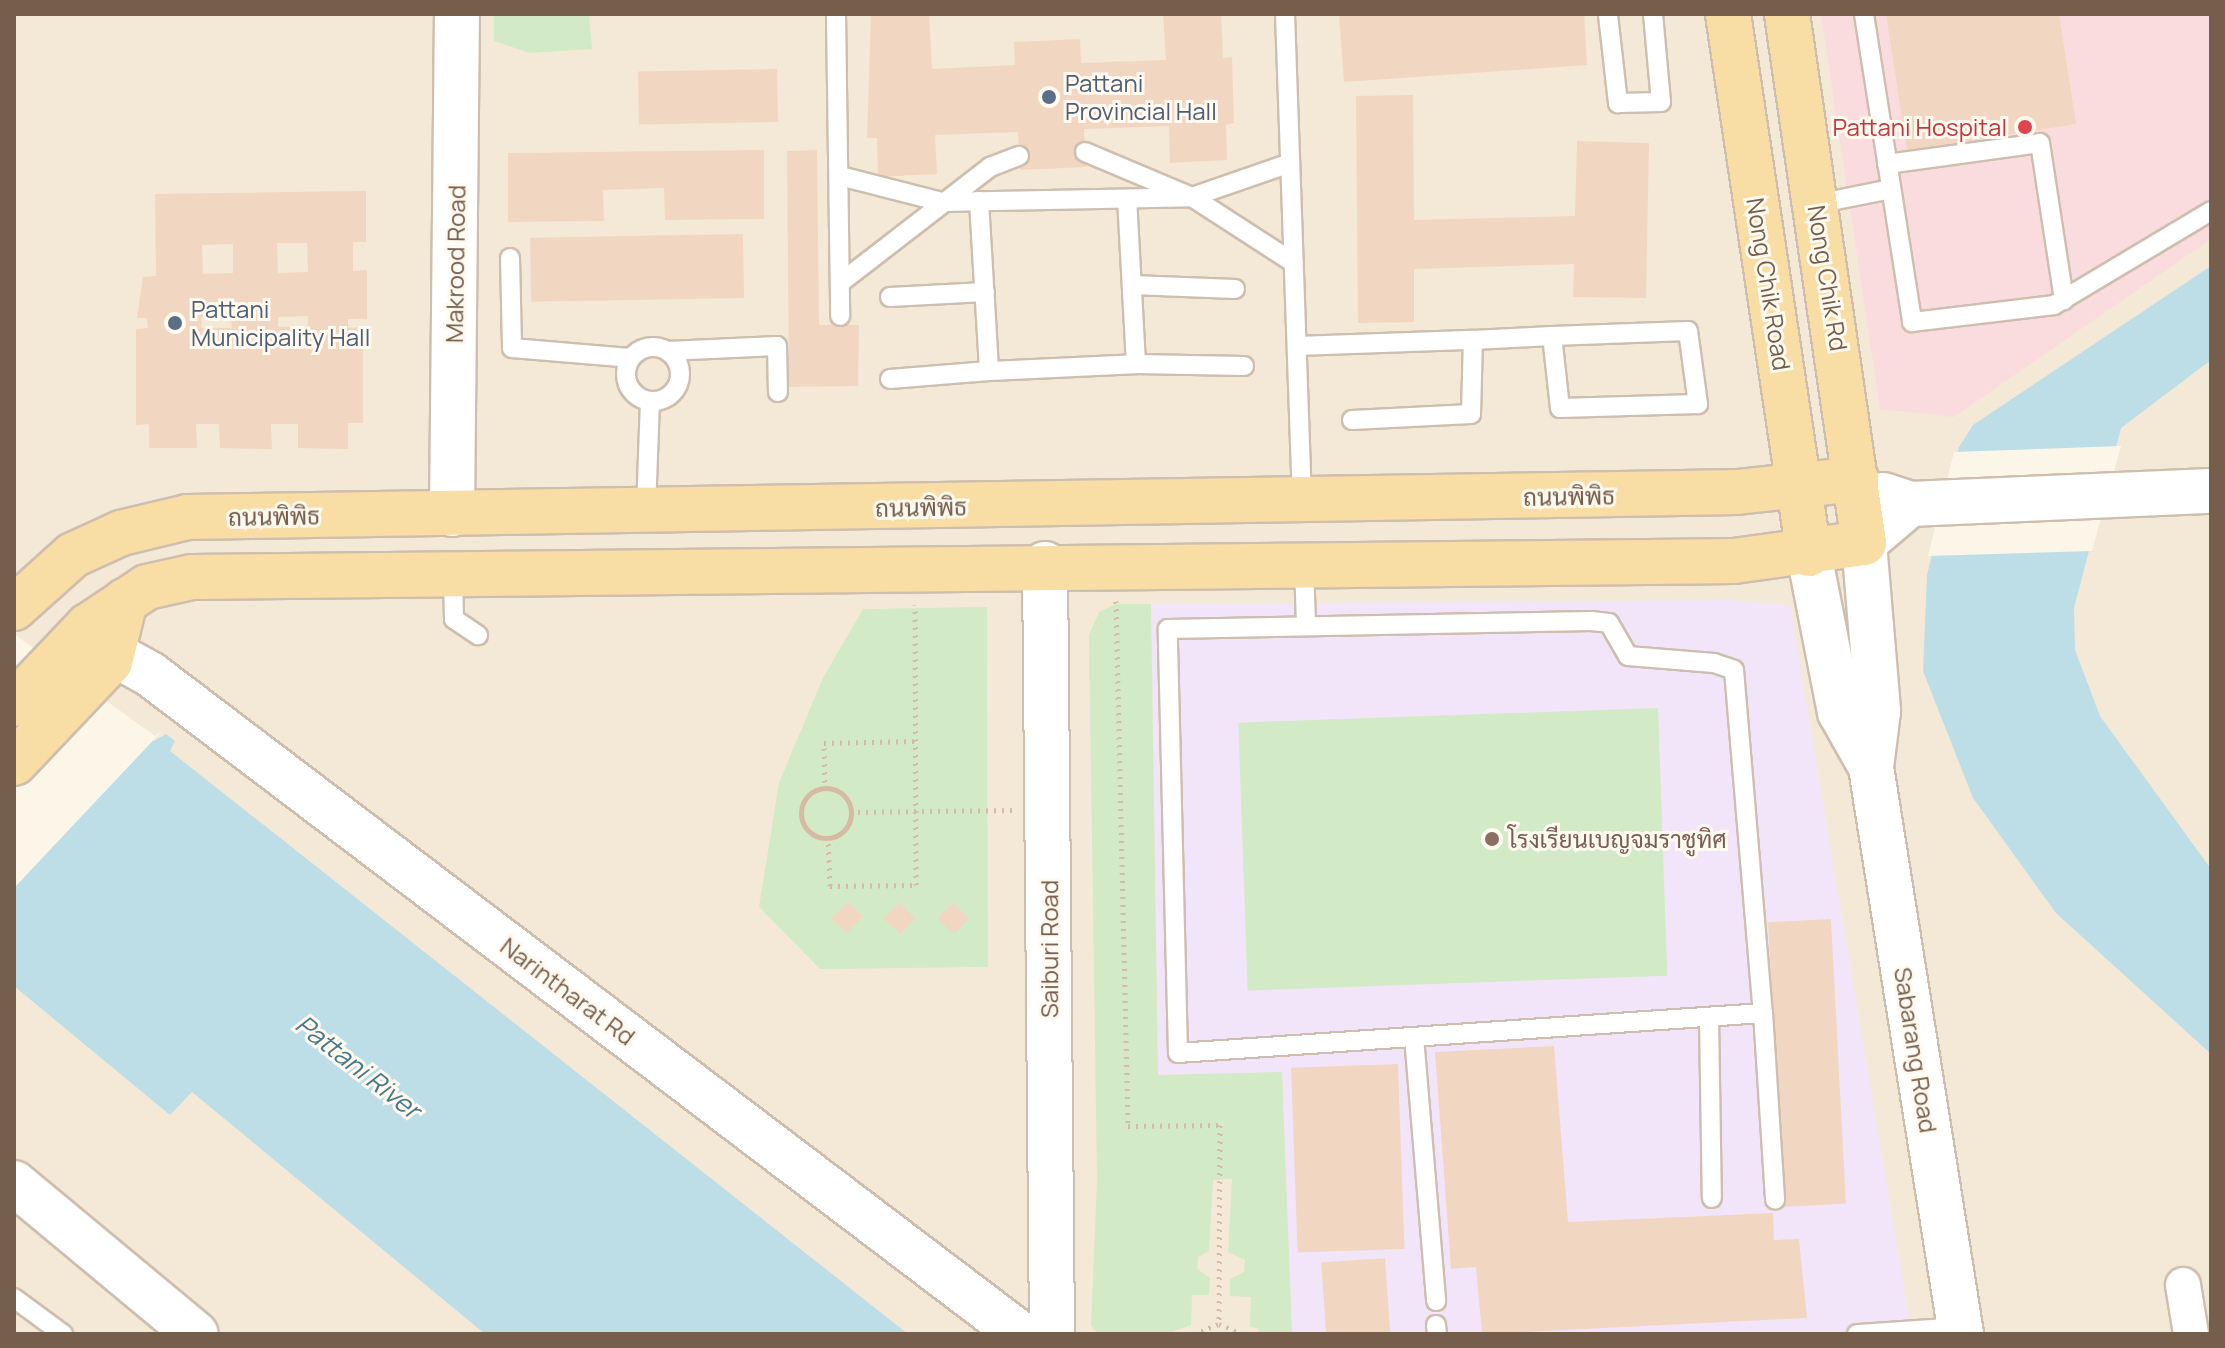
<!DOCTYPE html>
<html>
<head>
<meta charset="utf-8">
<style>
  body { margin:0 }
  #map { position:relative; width:2225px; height:1348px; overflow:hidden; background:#fcf6e9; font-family:Manrope,Sarabun,sans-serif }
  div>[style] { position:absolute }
  .residential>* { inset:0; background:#f4e8d7; transform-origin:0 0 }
  .education>* { inset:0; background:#f3e5f9 }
  .medical>* { inset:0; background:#fadcde }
  .green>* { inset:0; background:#d3eac7; transform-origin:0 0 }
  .water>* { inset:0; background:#bddee6 }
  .pier>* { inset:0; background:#fcf6e9 }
  .building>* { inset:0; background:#f1d7c1; transform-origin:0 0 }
  .path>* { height:5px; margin-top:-2.5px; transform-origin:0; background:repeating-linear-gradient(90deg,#d6baa4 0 2px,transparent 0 8px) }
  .path>.ring { margin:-2.5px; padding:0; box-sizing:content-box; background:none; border:5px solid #d6baa4; border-radius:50% }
  .roads { filter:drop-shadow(2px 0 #cebeaf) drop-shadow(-2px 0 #cebeaf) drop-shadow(0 2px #cebeaf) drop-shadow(0 -2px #cebeaf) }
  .lane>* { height:18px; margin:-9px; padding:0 9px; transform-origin:9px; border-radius:9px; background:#fff }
  .lane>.ring { margin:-9px; padding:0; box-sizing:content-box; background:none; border:18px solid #fff; border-radius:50% }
  .street>* { height:34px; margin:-17px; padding:0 17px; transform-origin:17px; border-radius:17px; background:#fff }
  .secondary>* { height:44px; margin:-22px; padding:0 22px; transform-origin:22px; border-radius:22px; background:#fff }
  .primary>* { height:44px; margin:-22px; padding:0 22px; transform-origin:22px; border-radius:22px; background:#f8dda4 }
  .dots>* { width:22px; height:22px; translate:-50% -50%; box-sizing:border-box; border:4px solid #fff9ef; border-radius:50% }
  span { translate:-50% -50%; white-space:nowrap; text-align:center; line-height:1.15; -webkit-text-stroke:6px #fff9ef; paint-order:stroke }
  .service-label { font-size:24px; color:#4e5e75 }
  .left { translate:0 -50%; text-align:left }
  .health-label { font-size:24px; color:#be3a42 }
  .right { translate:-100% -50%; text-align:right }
  .street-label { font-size:24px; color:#765e4d }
  .education-label { font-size:24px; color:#785e54 }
  .water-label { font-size:26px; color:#477a89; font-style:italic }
  .frame { position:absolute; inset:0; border:16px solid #765e4d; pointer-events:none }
</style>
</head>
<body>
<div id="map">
  <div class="residential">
    <div style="left:14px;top:14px;width:2197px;height:1320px"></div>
  </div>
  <div class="education">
    <div style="clip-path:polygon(1732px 600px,1790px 605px,1912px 1334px,1292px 1334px,1282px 1072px,1158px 1075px,1151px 604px)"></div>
  </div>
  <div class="medical">
    <div style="clip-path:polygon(1821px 14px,2211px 14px,2211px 239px,1954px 417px,1880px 409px)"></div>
  </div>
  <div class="green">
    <div style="clip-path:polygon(494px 14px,589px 14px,592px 49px,530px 53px,494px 41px)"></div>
    <div style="clip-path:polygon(1116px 604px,1151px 604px,1158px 1075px,1282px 1072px,1292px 1334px,1259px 1334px,1258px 1328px,1250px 1327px,1251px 1297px,1230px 1296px,1230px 1279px,1244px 1272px,1245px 1260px,1228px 1252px,1232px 1179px,1213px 1180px,1209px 1251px,1198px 1257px,1197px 1269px,1210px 1278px,1209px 1295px,1192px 1295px,1191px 1325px,1165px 1334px,1099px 1334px,1091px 1326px,1097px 1181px,1089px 635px,1099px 612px)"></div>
    <div style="clip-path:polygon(987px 607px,988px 967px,820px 969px,759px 907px,779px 783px,823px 678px,863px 609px)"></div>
    <div style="left:1658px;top:708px;width:268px;height:420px;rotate:88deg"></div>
  </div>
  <div class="water">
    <div style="clip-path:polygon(2211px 266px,2211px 360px,2121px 428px,2074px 608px,2075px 650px,2100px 716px,2211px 869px,2211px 1054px,2056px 913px,1973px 798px,1923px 671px,1927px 575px,1959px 447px,1973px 425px)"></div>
    <div style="clip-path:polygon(14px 638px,154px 741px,166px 734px,175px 741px,170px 751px,908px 1334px,485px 1334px,192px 1092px,170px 1115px,14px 986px)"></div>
  </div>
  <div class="pier">
    <div style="clip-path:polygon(2121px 446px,2092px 551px,1928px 556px,1954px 452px)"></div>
    <div style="clip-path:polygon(14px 634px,155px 736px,162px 731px,14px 888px)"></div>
  </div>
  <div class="building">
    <div style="clip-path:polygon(871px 14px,929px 14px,932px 69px,1015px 65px,1014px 42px,1080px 39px,1081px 63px,1166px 60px,1163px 14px,1221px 14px,1223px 58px,1232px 57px,1234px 123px,1226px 125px,1227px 160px,1170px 163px,1169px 126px,1084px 129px,1086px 167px,1020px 170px,1018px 132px,935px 135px,937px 174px,878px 177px,877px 138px,867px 138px)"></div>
    <div style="clip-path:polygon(1339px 14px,1584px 14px,1587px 65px,1344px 82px)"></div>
    <div style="clip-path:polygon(1886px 14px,2059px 14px,2076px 124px,1907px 151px)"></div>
    <div style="left:777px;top:69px;width:53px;height:139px;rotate:89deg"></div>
    <div style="clip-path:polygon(1413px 95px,1414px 220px,1575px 216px,1577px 141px,1649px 143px,1646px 298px,1573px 297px,1574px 264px,1414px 269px,1414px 322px,1358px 323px,1356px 96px)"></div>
    <div style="clip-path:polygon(764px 150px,764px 219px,665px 220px,664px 188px,603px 190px,604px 221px,508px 222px,508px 153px)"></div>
    <div style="clip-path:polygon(817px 150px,819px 325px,859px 325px,858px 386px,789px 387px,787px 151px)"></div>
    <div style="clip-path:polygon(evenodd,366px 191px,366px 242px,353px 242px,353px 271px,367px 270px,367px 319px,348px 319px,348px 328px,363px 327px,363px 423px,348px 423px,348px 449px,298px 448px,298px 424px,271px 424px,272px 449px,220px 448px,219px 424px,196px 424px,197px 448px,149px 448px,149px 424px,136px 425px,136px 329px,148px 328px,147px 318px,137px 318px,143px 277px,156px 276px,155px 194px,366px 191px,277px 243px,307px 243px,308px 272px,278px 273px,277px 243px,366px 191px,233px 244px,233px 273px,203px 274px,202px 245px,233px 244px,366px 191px,231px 316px,232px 328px,202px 328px,201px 317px,231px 316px,366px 191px,308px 316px,308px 326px,278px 327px,278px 317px,308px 316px)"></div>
    <div style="left:743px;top:234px;width:64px;height:213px;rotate:89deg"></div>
    <div style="left:848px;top:902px;width:21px;height:23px;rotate:45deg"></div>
    <div style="left:899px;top:903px;width:22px;height:22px;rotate:43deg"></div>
    <div style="left:953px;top:903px;width:22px;height:22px;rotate:43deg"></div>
    <div style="left:1831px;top:919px;width:285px;height:63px;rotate:87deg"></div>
    <div style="clip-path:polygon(1554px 1046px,1568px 1222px,1773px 1213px,1774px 1240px,1799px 1239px,1807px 1318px,1482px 1334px,1476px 1267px,1451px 1269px,1435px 1052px)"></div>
    <div style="left:1398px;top:1064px;width:185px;height:107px;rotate:88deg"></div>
    <div style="left:1385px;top:1258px;width:76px;height:64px;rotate:86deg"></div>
  </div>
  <div class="path">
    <div style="left:1116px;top:601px;width:525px;rotate:88.69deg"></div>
    <div style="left:1128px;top:1126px;width:92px;rotate:-0.6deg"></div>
    <div style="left:1220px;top:1125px;width:199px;rotate:90.3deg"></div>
    <div class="ring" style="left:801px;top:788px;width:45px;height:45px"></div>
    <div style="left:825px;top:790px;width:47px;rotate:-91.2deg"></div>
    <div style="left:824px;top:743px;width:91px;rotate:-1.3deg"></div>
    <div style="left:850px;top:812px;width:165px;rotate:-0.7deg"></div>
    <div style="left:828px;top:836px;width:50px;rotate:87.7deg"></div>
    <div style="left:830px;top:886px;width:86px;rotate:-0.7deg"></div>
    <div style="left:916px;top:885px;width:280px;rotate:-90.2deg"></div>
    <div style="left:1194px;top:1334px;width:27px;rotate:-22deg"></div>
    <div style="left:1219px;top:1324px;width:26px;rotate:23deg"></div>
  </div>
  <div class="roads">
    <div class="lane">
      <div style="left:836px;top:14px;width:302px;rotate:89.2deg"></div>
      <div style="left:1285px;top:14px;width:485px;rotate:88deg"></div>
      <div style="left:1864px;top:14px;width:312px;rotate:81.1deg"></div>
      <div style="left:1912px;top:322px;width:143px;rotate:-6.8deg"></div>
      <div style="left:2054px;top:305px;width:183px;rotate:-30.9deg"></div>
      <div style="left:1608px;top:15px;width:89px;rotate:83.5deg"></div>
      <div style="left:1618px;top:103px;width:43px;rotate:-1.3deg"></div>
      <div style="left:1661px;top:102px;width:88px;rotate:-95.2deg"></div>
      <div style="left:1085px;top:152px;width:116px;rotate:22.8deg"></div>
      <div style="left:1192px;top:197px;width:121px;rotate:32.9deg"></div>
      <div style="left:1887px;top:164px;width:154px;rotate:-7.8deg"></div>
      <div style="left:2040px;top:143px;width:159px;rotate:81.3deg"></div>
      <div style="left:840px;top:176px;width:105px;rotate:14.3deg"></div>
      <div style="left:942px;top:202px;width:250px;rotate:-1.1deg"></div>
      <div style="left:1192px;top:197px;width:104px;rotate:-19.1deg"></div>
      <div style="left:979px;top:201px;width:170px;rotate:86.6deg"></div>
      <div style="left:989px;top:371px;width:147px;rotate:-2.7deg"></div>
      <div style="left:1136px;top:364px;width:165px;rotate:-93.1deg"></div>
      <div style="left:1816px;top:204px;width:76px;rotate:-11.3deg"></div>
      <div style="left:510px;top:258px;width:90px;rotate:88.7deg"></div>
      <div style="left:512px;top:348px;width:118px;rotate:4.8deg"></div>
      <div style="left:840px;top:283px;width:190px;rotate:-37.7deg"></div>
      <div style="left:990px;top:167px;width:31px;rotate:-21deg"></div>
      <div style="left:1132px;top:285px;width:103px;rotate:2.2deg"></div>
      <div style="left:890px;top:297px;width:95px;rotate:-3deg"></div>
      <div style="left:1297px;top:346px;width:176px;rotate:-2deg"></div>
      <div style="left:1473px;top:340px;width:79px;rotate:-2.9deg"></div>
      <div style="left:1552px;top:336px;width:136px;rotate:-2.1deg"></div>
      <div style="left:1688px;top:331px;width:74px;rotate:82.2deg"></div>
      <div style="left:1698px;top:404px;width:138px;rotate:178.3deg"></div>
      <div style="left:1560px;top:408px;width:72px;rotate:-96.3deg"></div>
      <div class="ring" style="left:626px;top:347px;width:36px;height:36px"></div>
      <div style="left:668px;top:351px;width:109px;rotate:-2.6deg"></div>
      <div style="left:777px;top:346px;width:46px;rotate:88.8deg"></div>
      <div style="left:1136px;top:364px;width:108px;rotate:1.1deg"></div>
      <div style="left:890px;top:379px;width:99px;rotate:-4.6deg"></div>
      <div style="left:1352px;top:420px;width:119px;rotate:-2.9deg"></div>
      <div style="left:1471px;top:414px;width:74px;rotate:-88.5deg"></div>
      <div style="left:646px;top:510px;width:109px;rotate:-87.9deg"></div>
      <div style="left:1304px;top:566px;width:58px;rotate:88deg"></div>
      <div style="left:453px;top:575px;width:44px;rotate:88.7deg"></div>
      <div style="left:454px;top:619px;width:29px;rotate:34deg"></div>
      <div style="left:1763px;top:1013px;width:586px;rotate:176.09deg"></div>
      <div style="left:1178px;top:1053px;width:424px;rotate:-91.4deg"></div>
      <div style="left:1168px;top:629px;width:423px;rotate:-1.1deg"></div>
      <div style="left:1591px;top:621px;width:18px;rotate:6deg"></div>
      <div style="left:1609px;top:623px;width:38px;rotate:60deg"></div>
      <div style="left:1628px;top:656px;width:86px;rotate:4.7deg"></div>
      <div style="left:1714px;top:663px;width:21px;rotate:19deg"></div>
      <div style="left:1734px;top:670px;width:344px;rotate:85.2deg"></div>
      <div style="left:1763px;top:1013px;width:187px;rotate:86.3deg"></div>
      <div style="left:1709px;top:1017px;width:181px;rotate:89.1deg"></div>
      <div style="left:1414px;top:1037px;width:265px;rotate:85.2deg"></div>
      <div style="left:14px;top:1298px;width:61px;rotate:36.3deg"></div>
      <div style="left:1436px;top:1325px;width:9px;rotate:84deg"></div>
      <div style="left:1857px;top:1334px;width:102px;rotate:-3.9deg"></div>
    </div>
    <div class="street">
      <div style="left:2183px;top:1285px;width:50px;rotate:80.7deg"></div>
    </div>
    <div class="secondary">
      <div style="left:1883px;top:495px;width:28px;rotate:18deg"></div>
      <div style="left:1910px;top:504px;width:301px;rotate:-2.5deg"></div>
      <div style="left:1910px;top:504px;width:60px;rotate:139.7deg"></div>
      <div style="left:1864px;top:543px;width:169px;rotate:85.2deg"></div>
      <div style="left:1878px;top:711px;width:56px;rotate:97.1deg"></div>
      <div style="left:1871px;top:767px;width:574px;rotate:80.98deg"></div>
      <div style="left:452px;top:514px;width:500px;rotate:-89.43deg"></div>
      <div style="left:1809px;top:554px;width:161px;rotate:78.9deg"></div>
      <div style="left:1840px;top:712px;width:63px;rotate:60.6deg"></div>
      <div style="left:1045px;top:564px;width:770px;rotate:89.48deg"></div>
      <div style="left:112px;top:653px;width:43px;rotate:28.9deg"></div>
      <div style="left:150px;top:674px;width:1092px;rotate:37.18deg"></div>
      <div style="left:14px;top:1183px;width:236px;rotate:39.7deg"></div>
    </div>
    <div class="primary">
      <div style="left:1728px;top:14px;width:546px;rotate:81.47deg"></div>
      <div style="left:14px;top:608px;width:79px;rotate:-41.9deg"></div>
      <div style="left:73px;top:555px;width:53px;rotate:-24.6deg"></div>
      <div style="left:121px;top:533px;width:68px;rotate:-13.6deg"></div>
      <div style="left:187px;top:517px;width:1550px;rotate:-0.92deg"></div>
      <div style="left:1737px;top:492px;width:120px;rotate:-6.2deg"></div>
      <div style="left:14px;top:704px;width:108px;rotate:-46.5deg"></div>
      <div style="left:88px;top:626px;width:71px;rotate:-33.5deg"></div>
      <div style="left:147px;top:587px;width:46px;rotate:-12.5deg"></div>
      <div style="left:192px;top:577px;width:1542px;rotate:-0.59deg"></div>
      <div style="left:1734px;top:561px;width:131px;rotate:-7.9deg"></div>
      <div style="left:1864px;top:543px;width:535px;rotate:-98.28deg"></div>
      <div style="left:14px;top:763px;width:139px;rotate:-46.5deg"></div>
      <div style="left:110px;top:662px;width:63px;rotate:-76.2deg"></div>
    </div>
  </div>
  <div class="dots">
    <div style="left:1049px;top:97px;background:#5c6f8a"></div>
    <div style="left:2025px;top:127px;background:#e0444e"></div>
    <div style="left:175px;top:323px;background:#5c6f8a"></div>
    <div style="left:1492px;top:839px;background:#8d6e63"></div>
  </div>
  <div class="service-label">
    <span class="left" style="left:1065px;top:97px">Pattani<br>Provincial Hall</span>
    <span class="left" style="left:191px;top:323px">Pattani<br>Municipality Hall</span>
  </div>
  <div class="health-label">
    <span class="right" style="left:2007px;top:127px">Pattani Hospital</span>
  </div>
  <div class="street-label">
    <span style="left:455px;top:264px;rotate:-89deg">Makrood Road</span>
    <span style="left:1828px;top:278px;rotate:81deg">Nong Chik Rd</span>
    <span style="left:1769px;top:284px;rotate:81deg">Nong Chik Road</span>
    <span style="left:1569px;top:496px;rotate:-1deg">ถนนพิพิธ</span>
    <span style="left:921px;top:507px;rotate:-1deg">ถนนพิพิธ</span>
    <span style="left:274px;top:516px;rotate:-1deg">ถนนพิพิธ</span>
    <span style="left:1049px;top:949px;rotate:-90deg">Saiburi Road</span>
    <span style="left:568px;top:991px;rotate:37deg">Narintharat Rd</span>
    <span style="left:1916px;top:1050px;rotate:81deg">Sabarang Road</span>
  </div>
  <div class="education-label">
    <span class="left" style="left:1508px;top:839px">โรงเรียนเบญจมราชูทิศ</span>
  </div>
  <div class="water-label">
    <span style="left:358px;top:1067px;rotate:38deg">Pattani River</span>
  </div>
  <div class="frame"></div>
</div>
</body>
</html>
